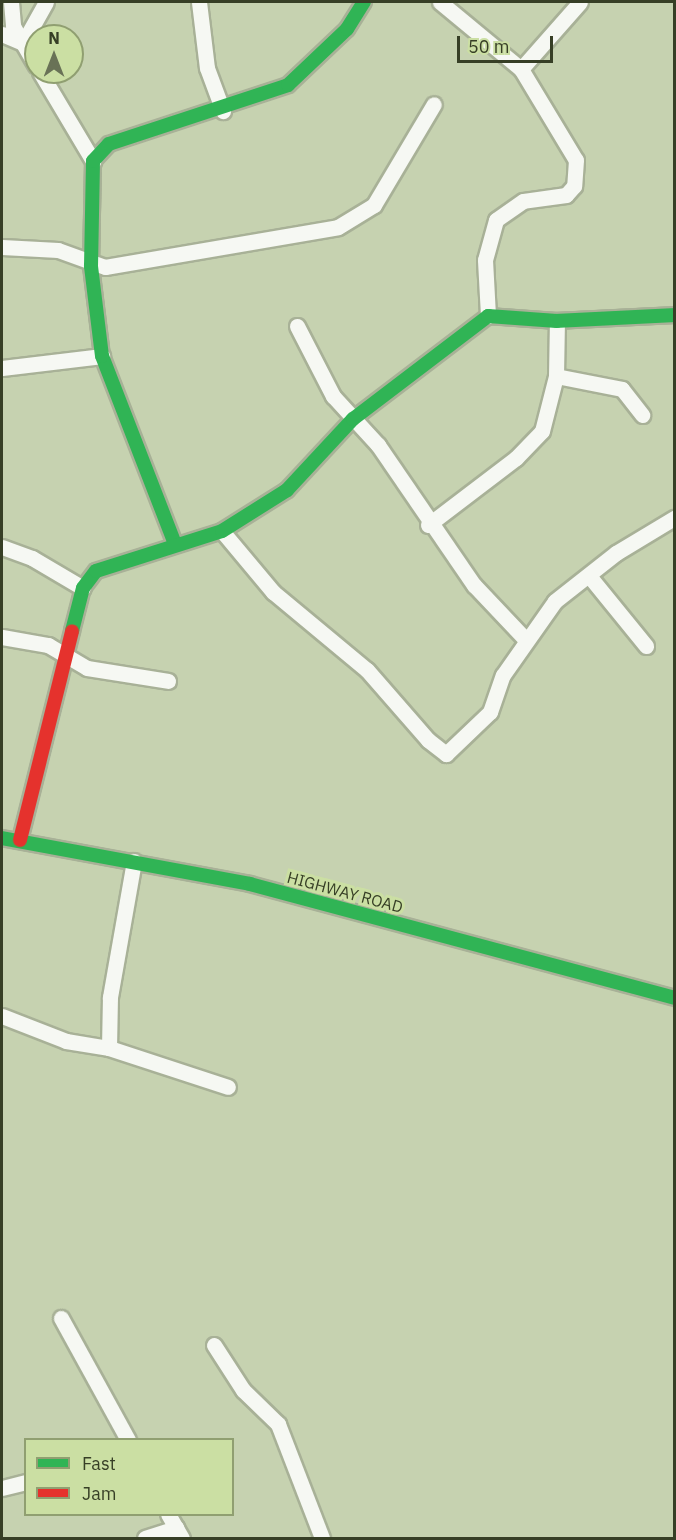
<!DOCTYPE html>
<html>
<head>
<meta charset="utf-8">
<style>
  body { margin:0 }
  #map { position:relative; width:676px; height:1540px; overflow:hidden; background:#c6d2b0; font-family:"IBM Plex Sans",sans-serif }
  div>[style] { position:absolute }
  .roads { filter:drop-shadow(2px 0 #a8b197) drop-shadow(-2px 0 #a8b197) drop-shadow(0 2px #a8b197) drop-shadow(0 -2px #a8b197) }
  .street>* { height:15px; margin:-7.5px; padding:0 7.5px; transform-origin:7.5px; border-radius:7.5px; background:#f6f8f3 }
  .fast>* { height:14px; margin:-7px; padding:0 7px; transform-origin:7px; border-radius:7px; background:#30b455 }
  .jam>* { height:14px; margin:-7px; padding:0 7px; transform-origin:7px; border-radius:7px; background:#e5322d }
  span { translate:-50% -50%; white-space:nowrap; text-align:center; line-height:1.15; -webkit-text-stroke:6px #cbdfa3; paint-order:stroke }
  .street-label { font-size:16px; color:#373f26 }
  .frame { position:absolute; inset:0; border:3px solid #373f26; pointer-events:none }
  .legend { position:absolute; left:24px; top:1438px; width:210px; height:78px; box-sizing:border-box; background:#cbdfa3; border:2px solid #909f71; margin:0; padding:8px 10px; list-style:none; font-size:18px; color:#373f26 }
  .legend li { display:flex; align-items:center; gap:12px; height:30px }
  .legend b { width:30px; border:2px solid #909f71 }
  .north { position:absolute; left:24px; top:24px; width:60px; height:60px; box-sizing:border-box; background:#cbdfa3; border:2px solid #909f71; border-radius:50%; rotate:0deg; font-size:16px; font-weight:700; line-height:24px; text-align:center; color:#373f26 }
  .north::after { content:''; display:block; margin:auto; width:21px; height:27px; background:#697256; clip-path:polygon(50% 0,100% 100%,50% 72%,0 100%) }
  .scale { position:absolute; left:457px; top:36px; width:96px; height:27px; box-sizing:border-box; border:3px solid #373f26; border-top:0; padding-left:8px; font-size:18px; line-height:21px; white-space:nowrap; color:#373f26; -webkit-text-stroke:4px #cbdfa3; paint-order:stroke }
</style>
</head>
<body>
<div id="map">
  <div class="roads">
    <div class="street">
      <div style="left:11px;top:2px;width:24px;rotate:85deg"></div>
      <div style="left:13px;top:26px;width:46px;rotate:60.1deg"></div>
      <div style="left:199px;top:2px;width:66px;rotate:83.1deg"></div>
      <div style="left:207px;top:68px;width:46px;rotate:69.6deg"></div>
      <div style="left:440px;top:2px;width:105px;rotate:39.6deg"></div>
      <div style="left:521px;top:69px;width:106px;rotate:58.9deg"></div>
      <div style="left:576px;top:160px;width:26px;rotate:94deg"></div>
      <div style="left:574px;top:186px;width:12px;rotate:132deg"></div>
      <div style="left:566px;top:195px;width:43px;rotate:172.1deg"></div>
      <div style="left:523px;top:201px;width:33px;rotate:145deg"></div>
      <div style="left:496px;top:220px;width:41px;rotate:105.4deg"></div>
      <div style="left:485px;top:260px;width:56px;rotate:86.9deg"></div>
      <div style="left:2px;top:34px;width:23px;rotate:23deg"></div>
      <div style="left:23px;top:43px;width:47px;rotate:-60.7deg"></div>
      <div style="left:521px;top:69px;width:89px;rotate:-48.6deg"></div>
      <div style="left:40px;top:72px;width:104px;rotate:59.2deg"></div>
      <div style="left:2px;top:247px;width:56px;rotate:3.1deg"></div>
      <div style="left:58px;top:250px;width:50px;rotate:19.9deg"></div>
      <div style="left:105px;top:267px;width:236px;rotate:-9.7deg"></div>
      <div style="left:338px;top:227px;width:42px;rotate:-31.4deg"></div>
      <div style="left:374px;top:205px;width:117px;rotate:-59.3deg"></div>
      <div style="left:297px;top:326px;width:79px;rotate:62.8deg"></div>
      <div style="left:333px;top:396px;width:67px;rotate:47.4deg"></div>
      <div style="left:378px;top:445px;width:170px;rotate:55.6deg"></div>
      <div style="left:474px;top:585px;width:74px;rotate:46.6deg"></div>
      <div style="left:2px;top:368px;width:101px;rotate:-6.8deg"></div>
      <div style="left:556px;top:376px;width:67px;rotate:11.1deg"></div>
      <div style="left:622px;top:389px;width:33px;rotate:52deg"></div>
      <div style="left:428px;top:525px;width:111px;rotate:-37.3deg"></div>
      <div style="left:516px;top:458px;width:37px;rotate:-46deg"></div>
      <div style="left:542px;top:431px;width:57px;rotate:-75.7deg"></div>
      <div style="left:556px;top:376px;width:55px;rotate:-89deg"></div>
      <div style="left:222px;top:531px;width:80px;rotate:50.1deg"></div>
      <div style="left:273px;top:592px;width:122px;rotate:39.7deg"></div>
      <div style="left:367px;top:670px;width:93px;rotate:48.9deg"></div>
      <div style="left:428px;top:740px;width:23px;rotate:38deg"></div>
      <div style="left:446px;top:754px;width:61px;rotate:-43.7deg"></div>
      <div style="left:490px;top:712px;width:39px;rotate:-71deg"></div>
      <div style="left:503px;top:675px;width:90px;rotate:-54.9deg"></div>
      <div style="left:555px;top:601px;width:78px;rotate:-38.2deg"></div>
      <div style="left:616px;top:553px;width:68px;rotate:-31.1deg"></div>
      <div style="left:2px;top:547px;width:32px;rotate:20deg"></div>
      <div style="left:32px;top:558px;width:59px;rotate:30.5deg"></div>
      <div style="left:590px;top:577px;width:89px;rotate:50.9deg"></div>
      <div style="left:2px;top:637px;width:47px;rotate:9.9deg"></div>
      <div style="left:48px;top:645px;width:45px;rotate:30.5deg"></div>
      <div style="left:87px;top:668px;width:82px;rotate:9.1deg"></div>
      <div style="left:2px;top:1016px;width:69px;rotate:21.3deg"></div>
      <div style="left:66px;top:1041px;width:44px;rotate:9.2deg"></div>
      <div style="left:109px;top:1048px;width:125px;rotate:18.1deg"></div>
      <div style="left:109px;top:1048px;width:51px;rotate:-88.9deg"></div>
      <div style="left:110px;top:997px;width:138px;rotate:-80deg"></div>
      <div style="left:61px;top:1318px;width:139px;rotate:61.2deg"></div>
      <div style="left:214px;top:1345px;width:54px;rotate:57.2deg"></div>
      <div style="left:243px;top:1390px;width:49px;rotate:44.2deg"></div>
      <div style="left:278px;top:1424px;width:122px;rotate:68.9deg"></div>
      <div style="left:2px;top:1488px;width:25px;rotate:-14deg"></div>
      <div style="left:168px;top:1514px;width:28px;rotate:60deg"></div>
      <div style="left:145px;top:1538px;width:33px;rotate:-18deg"></div>
    </div>
    <div class="fast">
      <div style="left:175px;top:544px;width:202px;rotate:-111.2deg"></div>
      <div style="left:102px;top:356px;width:91px;rotate:-97deg"></div>
      <div style="left:91px;top:266px;width:105px;rotate:-88.9deg"></div>
      <div style="left:93px;top:161px;width:23px;rotate:-47deg"></div>
      <div style="left:109px;top:144px;width:188px;rotate:-18.2deg"></div>
      <div style="left:288px;top:85px;width:81px;rotate:-43.5deg"></div>
      <div style="left:347px;top:29px;width:32px;rotate:-58deg"></div>
      <div style="left:72px;top:631px;width:44px;rotate:-75.7deg"></div>
      <div style="left:83px;top:588px;width:21px;rotate:-53deg"></div>
      <div style="left:96px;top:571px;width:132px;rotate:-17.6deg"></div>
      <div style="left:222px;top:531px;width:77px;rotate:-32.2deg"></div>
      <div style="left:287px;top:490px;width:97px;rotate:-47.1deg"></div>
      <div style="left:353px;top:419px;width:170px;rotate:-37.3deg"></div>
      <div style="left:488px;top:316px;width:69px;rotate:4.1deg"></div>
      <div style="left:557px;top:321px;width:117px;rotate:-2.9deg"></div>
      <div style="left:2px;top:838px;width:252px;rotate:10.5deg"></div>
      <div style="left:250px;top:884px;width:439px;rotate:15deg"></div>
    </div>
    <div class="jam">
      <div style="left:20px;top:840px;width:215px;rotate:-76deg"></div>
    </div>
  </div>
  <div class="street-label">
    <span style="left:345px;top:892px;rotate:15deg">HIGHWAY ROAD</span>
  </div>
  <div class="frame"></div>
  <ul class="legend">
  <li><b style="height:8px;background:#30b455"></b>Fast</li>
  <li><b style="height:8px;background:#e5322d"></b>Jam</li>
  </ul>
  <div class="north">N</div>
  <div class="scale">50 m</div>
</div>
</body>
</html>
